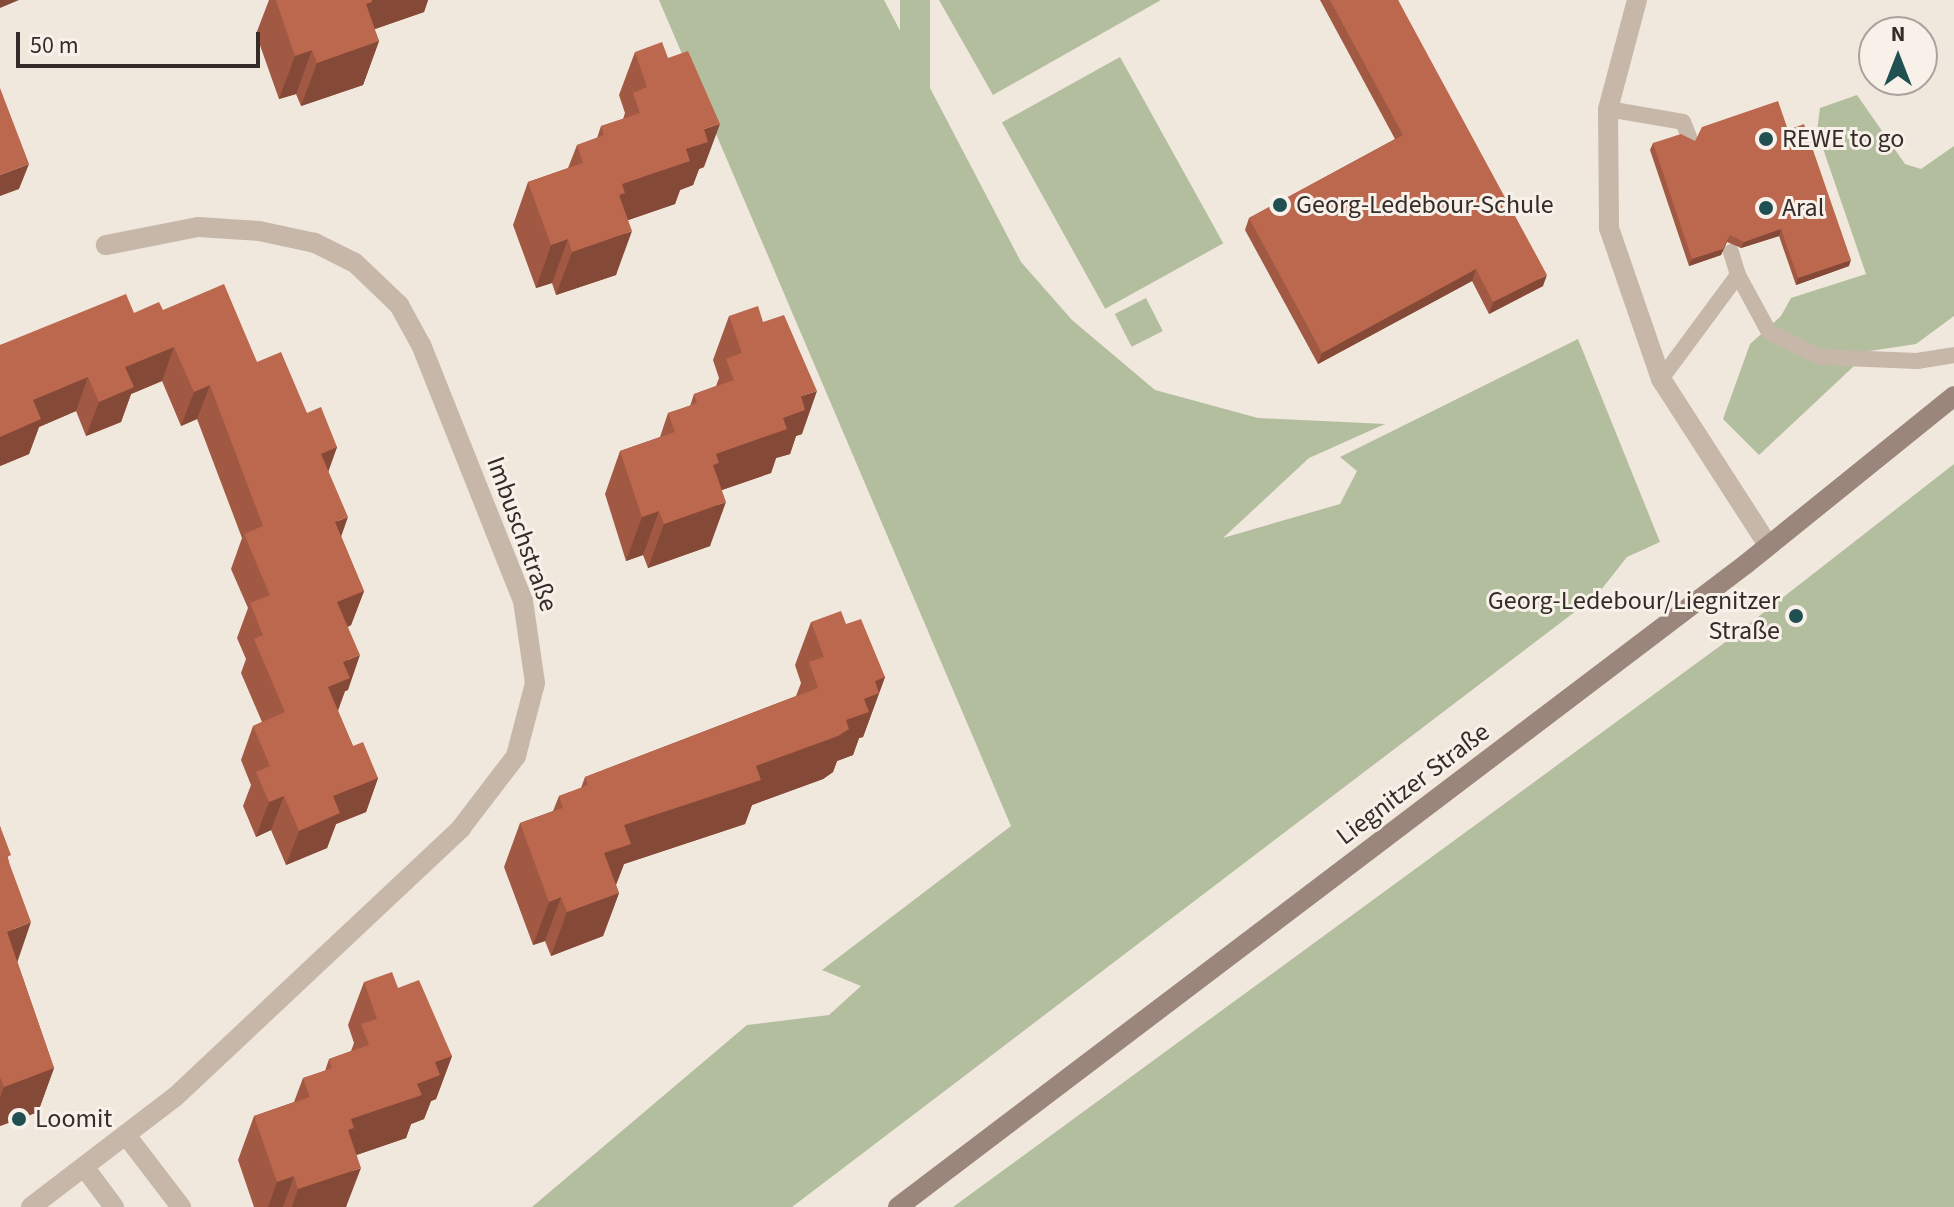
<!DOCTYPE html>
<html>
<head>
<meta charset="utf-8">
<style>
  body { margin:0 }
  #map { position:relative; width:1954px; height:1207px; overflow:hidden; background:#f0e7dd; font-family:"Source Sans 3",sans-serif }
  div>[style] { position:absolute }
  .green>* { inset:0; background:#b3be9e; transform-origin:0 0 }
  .lane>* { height:16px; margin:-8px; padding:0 8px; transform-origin:8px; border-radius:8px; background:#c7b7a9 }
  .street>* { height:20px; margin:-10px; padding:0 10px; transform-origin:10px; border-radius:10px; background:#c7b7a9 }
  .secondary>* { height:20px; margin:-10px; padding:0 10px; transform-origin:10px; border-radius:10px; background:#9b867b }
  .wall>* { inset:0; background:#a25943 }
  .shaded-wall>* { inset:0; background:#844937 }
  .building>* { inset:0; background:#bc684e }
  .dots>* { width:22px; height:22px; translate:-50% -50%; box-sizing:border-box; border:4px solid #f8f1e9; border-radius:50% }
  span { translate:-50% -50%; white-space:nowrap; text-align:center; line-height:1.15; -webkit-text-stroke:6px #f8f1e9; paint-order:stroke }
  .poi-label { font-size:26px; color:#352c29 }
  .left { translate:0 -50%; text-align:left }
  .right { translate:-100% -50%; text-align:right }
  .street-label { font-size:26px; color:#352c29 }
  .north { position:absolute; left:1858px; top:16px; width:80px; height:80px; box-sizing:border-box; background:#f8f1e9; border:2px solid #aaa29c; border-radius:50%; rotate:0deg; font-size:22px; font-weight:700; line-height:32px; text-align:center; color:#352c29 }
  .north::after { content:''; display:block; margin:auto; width:28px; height:36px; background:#215053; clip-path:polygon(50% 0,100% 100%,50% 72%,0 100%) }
  .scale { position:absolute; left:16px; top:32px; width:244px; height:36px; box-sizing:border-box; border:4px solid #352c29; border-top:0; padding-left:10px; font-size:24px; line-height:28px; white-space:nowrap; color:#352c29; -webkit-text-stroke:6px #f8f1e9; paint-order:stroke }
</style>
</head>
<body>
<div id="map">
  <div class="green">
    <div style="clip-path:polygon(659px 0,884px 0,1021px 262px,1072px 320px,1155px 390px,1258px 418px,1385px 424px,1309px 458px,1223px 538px,1340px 504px,1357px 471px,1340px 457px,1578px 339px,1660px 542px,1627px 557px,1597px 595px,792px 1207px,532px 1207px,747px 1025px,829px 1015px,861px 986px,822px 970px,1011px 826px)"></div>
    <div style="left:900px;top:0;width:30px;height:348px"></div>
    <div style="clip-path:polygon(939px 0,1161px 0,993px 95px)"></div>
    <div style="left:1120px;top:57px;width:213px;height:135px;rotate:61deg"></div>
    <div style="clip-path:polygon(1857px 95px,1905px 164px,1921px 169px,1954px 146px,1954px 316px,1916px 344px,1870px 351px,1759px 455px,1723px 419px,1750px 344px,1781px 316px,1791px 298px,1866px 274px,1817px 131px,1820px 108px)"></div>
    <div style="left:1146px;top:298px;width:37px;height:35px;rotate:63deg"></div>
    <div style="clip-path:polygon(1954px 464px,1954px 1207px,953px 1207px,1731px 638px)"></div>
  </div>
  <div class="lane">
    <div style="left:1608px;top:109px;width:76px;rotate:9.8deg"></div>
    <div style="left:1683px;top:122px;width:16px;rotate:68deg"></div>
    <div style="left:1738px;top:275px;width:65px;rotate:61.5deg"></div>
    <div style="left:1769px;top:332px;width:57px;rotate:26.1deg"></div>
    <div style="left:1820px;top:357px;width:97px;rotate:2.4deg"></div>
    <div style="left:1917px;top:361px;width:37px;rotate:-9deg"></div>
    <div style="left:1661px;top:379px;width:129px;rotate:-53.5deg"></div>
    <div style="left:1738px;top:275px;width:24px;rotate:-107deg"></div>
  </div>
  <div class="street">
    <div style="left:1637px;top:0;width:113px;rotate:104.9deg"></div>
    <div style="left:1608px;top:109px;width:119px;rotate:89.5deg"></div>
    <div style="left:1609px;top:228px;width:160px;rotate:71deg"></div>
    <div style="left:1661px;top:379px;width:197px;rotate:57.2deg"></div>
    <div style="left:126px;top:1135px;width:91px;rotate:52.6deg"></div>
    <div style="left:85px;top:1168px;width:49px;rotate:53.4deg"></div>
    <div style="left:31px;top:1207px;width:181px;rotate:-37.4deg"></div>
    <div style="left:175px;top:1097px;width:393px;rotate:-43.2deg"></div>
    <div style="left:461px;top:828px;width:91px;rotate:-52.6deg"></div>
    <div style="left:516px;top:756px;width:75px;rotate:-75.4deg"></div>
    <div style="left:535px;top:683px;width:83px;rotate:-98.3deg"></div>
    <div style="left:523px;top:601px;width:276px;rotate:-111.7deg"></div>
    <div style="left:421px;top:345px;width:46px;rotate:-118.8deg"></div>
    <div style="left:399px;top:305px;width:61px;rotate:-136.3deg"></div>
    <div style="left:355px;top:263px;width:45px;rotate:-153.4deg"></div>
    <div style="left:315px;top:243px;width:57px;rotate:-167.9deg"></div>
    <div style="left:259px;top:231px;width:61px;rotate:-176.2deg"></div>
    <div style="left:198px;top:227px;width:94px;rotate:168.9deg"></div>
  </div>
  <div class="secondary">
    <div style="left:898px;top:1207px;width:1064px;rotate:-37.17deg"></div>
    <div style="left:1746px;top:564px;width:267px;rotate:-38.9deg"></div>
  </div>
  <div class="wall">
    <div style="clip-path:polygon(269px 0,428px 0,424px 12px,374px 29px,379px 41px,363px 85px,301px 106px,296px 94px,279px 99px,256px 34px)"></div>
    <div style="clip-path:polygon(1320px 0,1398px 0,1543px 286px,1489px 314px,1472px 281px,1318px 364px,1245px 230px,1249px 218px,1395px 139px)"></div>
    <div style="clip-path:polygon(635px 52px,704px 167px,699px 169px,693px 185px,680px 190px,675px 204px,628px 220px,616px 275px,556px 295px,552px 283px,536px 288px,513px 225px,528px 182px,568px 168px,577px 145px,597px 138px,601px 126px,623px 119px,625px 113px,619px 95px)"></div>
    <div style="clip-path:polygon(1788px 130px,1849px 266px,1796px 285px,1779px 236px,1741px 248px,1727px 242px,1721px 255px,1689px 266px,1650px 150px,1653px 143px,1695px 141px)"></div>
    <div style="clip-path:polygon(163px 310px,257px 362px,307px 413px,337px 447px,328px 471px,341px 536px,364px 591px,351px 625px,348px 627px,348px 690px,345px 691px,338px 711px,353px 746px,378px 778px,366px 812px,336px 824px,327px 848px,286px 865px,271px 830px,256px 837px,243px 806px,251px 785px,241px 760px,253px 726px,262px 722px,241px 673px,246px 659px,237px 638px,248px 608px,231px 569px,242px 538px,197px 419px,181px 426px,162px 381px,131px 394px,121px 422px,86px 436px,76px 411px,39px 427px,29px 454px,0 466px,0 345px,134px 313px)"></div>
    <div style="clip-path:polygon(729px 316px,802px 434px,796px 436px,790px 454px,776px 458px,771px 473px,722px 490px,710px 546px,648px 568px,643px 555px,626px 561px,605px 494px,620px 451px,660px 437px,668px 413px,690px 406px,694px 394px,716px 386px,719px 378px,713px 360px)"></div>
    <div style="clip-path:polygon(811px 622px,846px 624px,885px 677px,863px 737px,859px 738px,853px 755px,837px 761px,833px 772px,823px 779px,752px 805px,745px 824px,624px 864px,616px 885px,619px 893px,603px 936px,551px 956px,545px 941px,533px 945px,504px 867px,520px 823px,553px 811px,559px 796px,581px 788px,585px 777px,796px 696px,801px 683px,795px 665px)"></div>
    <div style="clip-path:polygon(0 826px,9px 862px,17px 961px,54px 1068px,38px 1112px,0 1126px)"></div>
    <div style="clip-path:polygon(364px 982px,398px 988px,452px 1056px,436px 1099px,431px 1101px,424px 1119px,411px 1124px,406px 1138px,356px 1155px,346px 1207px,254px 1207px,238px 1160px,254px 1116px,294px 1102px,303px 1078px,325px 1071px,329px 1059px,351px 1051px,354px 1043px,348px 1025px)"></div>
  </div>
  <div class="shaded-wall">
    <div style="clip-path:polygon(0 0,19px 0,0 8px)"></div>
    <div style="clip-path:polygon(366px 0,428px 0,424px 12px,361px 34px)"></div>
    <div style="clip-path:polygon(379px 41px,363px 85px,301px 106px,317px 63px)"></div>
    <div style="clip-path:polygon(312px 50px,296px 94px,279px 99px,295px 56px)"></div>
    <div style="clip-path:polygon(720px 124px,704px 167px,699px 169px,693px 185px,680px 190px,675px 204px,614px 225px,622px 184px,686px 149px,704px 129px)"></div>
    <div style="clip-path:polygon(29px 164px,19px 189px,0 196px,0 175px)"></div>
    <div style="clip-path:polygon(1781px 229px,1779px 236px,1741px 248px,1744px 242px)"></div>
    <div style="clip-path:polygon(632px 231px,616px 275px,556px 295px,572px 252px)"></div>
    <div style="clip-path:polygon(1730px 235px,1721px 255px,1689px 266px,1692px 259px)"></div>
    <div style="clip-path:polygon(568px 239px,552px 283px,536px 288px,551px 245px)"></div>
    <div style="clip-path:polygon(1851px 260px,1849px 266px,1796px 285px,1798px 278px)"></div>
    <div style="clip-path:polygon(1476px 269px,1472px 281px,1318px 364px,1322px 353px)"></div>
    <div style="clip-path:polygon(1547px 275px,1543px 286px,1489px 314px,1493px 302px)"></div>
    <div style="clip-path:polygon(174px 347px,162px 381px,131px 394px,121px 422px,86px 436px,99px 402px,125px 367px)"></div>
    <div style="clip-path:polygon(88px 377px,76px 411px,39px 427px,29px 454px,0 466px,0 437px,33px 400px)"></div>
    <div style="clip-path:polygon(210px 385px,197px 419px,181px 426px,194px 392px)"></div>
    <div style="clip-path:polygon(817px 391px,802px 434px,796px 436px,790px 454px,776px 458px,771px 473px,707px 495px,716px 454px,783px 418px,801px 396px)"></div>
    <div style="clip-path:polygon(337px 447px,325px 481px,321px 454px)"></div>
    <div style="clip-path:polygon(726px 502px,710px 546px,648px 568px,664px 524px)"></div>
    <div style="clip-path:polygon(659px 511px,643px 555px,626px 561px,642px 517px)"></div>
    <div style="clip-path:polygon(348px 517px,336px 551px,335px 522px)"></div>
    <div style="clip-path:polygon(364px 591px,351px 625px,325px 636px,337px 602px)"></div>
    <div style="clip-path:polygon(360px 655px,348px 690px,345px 691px,337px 712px,328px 687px,343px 662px)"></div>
    <div style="clip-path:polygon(885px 677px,863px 737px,859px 738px,853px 755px,837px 761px,833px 772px,823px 779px,752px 805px,745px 824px,624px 864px,615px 887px,604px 853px,624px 825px,756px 766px,846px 720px,864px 699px,875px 681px)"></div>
    <div style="clip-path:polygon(378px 778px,366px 812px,336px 824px,327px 848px,286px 865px,299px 831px,333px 796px)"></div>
    <div style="clip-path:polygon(284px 796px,271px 830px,256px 837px,269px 802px)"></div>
    <div style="clip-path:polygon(619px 893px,603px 936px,551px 956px,567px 912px)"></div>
    <div style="clip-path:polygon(561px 897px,545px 941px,533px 945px,549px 902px)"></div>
    <div style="clip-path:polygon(31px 922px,16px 966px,7px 932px)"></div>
    <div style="clip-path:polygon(452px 1056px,436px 1099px,431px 1101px,424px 1119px,411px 1124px,406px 1138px,342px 1160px,351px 1119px,417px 1084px,435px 1062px)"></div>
    <div style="clip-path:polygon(54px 1068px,38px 1112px,0 1126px,0 1098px,4px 1087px)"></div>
    <div style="clip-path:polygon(361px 1168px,346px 1207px,292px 1207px,298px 1189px)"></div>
    <div style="clip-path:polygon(294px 1176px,283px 1207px,268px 1207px,277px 1182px)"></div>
  </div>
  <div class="building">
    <div style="clip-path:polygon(276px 0,372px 0,372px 2px,366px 4px,379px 41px,317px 63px,312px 50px,295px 56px)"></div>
    <div style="clip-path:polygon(1330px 0,1398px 0,1547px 275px,1493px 302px,1476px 269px,1322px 353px,1249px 218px,1403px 135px)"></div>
    <div style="clip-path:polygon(662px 42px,668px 58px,688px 51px,720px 124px,704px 129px,708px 142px,686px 149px,690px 161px,622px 184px,625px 193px,619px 195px,632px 231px,572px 252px,568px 239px,551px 245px,528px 182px,583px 163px,577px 145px,604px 135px,601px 126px,640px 113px,633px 93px,647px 87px,635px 52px)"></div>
    <div style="clip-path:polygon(0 88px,29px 164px,0 175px)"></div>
    <div style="clip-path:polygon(1778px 101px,1788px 130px,1804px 124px,1851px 260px,1798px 278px,1781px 229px,1744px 242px,1730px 235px,1723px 249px,1692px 259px,1653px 143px,1681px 134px,1695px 141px,1702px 127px)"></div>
    <div style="clip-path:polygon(224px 284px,257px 362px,281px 352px,307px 413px,321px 407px,337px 447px,321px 454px,348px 517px,335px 522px,364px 591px,337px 602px,360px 655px,343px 662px,350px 678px,328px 687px,353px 746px,363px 742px,378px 778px,333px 796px,340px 813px,299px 831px,284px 796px,269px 802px,256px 772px,270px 766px,253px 726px,285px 712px,254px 639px,263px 635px,250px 603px,270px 595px,244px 534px,263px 526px,210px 385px,194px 392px,174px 347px,125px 367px,134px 387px,99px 402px,88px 377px,33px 400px,41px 419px,0 437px,0 345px,126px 294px,134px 313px,159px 302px,163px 310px)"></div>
    <div style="clip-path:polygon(758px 306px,763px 322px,784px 315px,817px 391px,801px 396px,805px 410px,783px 418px,787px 429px,716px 454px,719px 463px,713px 465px,726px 502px,664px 524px,659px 511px,642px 517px,620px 451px,675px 432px,668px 413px,697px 403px,694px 394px,734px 380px,726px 359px,742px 353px,729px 316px)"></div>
    <div style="clip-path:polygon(841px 611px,846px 624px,861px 619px,885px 677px,875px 681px,879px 693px,864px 699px,869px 712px,846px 720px,849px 729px,838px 736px,756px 766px,761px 780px,624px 825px,631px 844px,604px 853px,619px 893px,567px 912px,561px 897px,549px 902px,520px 823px,563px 808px,559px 796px,588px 785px,585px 777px,818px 688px,809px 662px,824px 657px,811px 622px)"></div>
    <div style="clip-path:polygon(0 826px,11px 855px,7px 857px,31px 922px,7px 932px,54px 1068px,4px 1087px,0 1077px)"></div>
    <div style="clip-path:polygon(392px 972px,398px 988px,419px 980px,452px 1056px,435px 1062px,440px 1075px,417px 1084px,422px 1095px,351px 1119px,354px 1128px,348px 1130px,361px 1168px,298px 1189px,294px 1176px,277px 1182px,254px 1116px,310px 1097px,303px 1078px,332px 1068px,329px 1059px,369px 1045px,361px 1024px,377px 1019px,364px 982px)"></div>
  </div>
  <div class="dots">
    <div style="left:1766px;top:139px;background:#215053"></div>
    <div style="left:1280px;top:205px;background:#215053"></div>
    <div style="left:1766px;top:208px;background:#215053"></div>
    <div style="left:1796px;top:616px;background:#215053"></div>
    <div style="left:19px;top:1119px;background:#215053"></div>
  </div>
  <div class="poi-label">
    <span class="left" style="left:1782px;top:139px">REWE to go</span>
    <span class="left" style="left:1296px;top:205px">Georg-Ledebour-Schule</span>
    <span class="left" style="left:1782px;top:208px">Aral</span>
    <span class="right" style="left:1780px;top:616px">Georg-Ledebour/Liegnitzer<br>Straße</span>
    <span class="left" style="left:35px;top:1119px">Loomit</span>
  </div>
  <div class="street-label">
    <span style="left:522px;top:534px;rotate:70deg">Imbuschstraße</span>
    <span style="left:1413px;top:784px;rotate:-37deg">Liegnitzer Straße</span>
  </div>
  <div class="north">N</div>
  <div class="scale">50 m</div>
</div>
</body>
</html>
